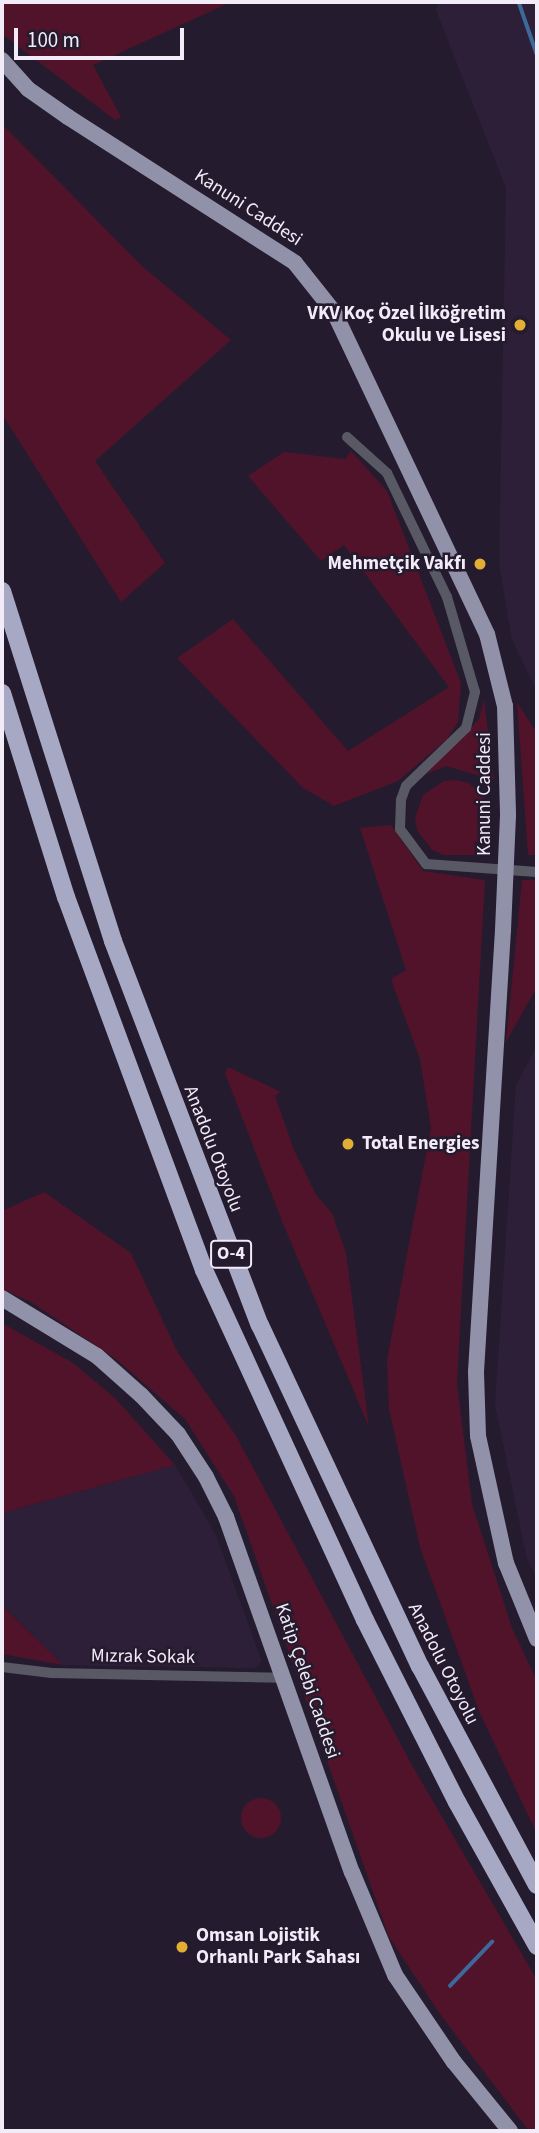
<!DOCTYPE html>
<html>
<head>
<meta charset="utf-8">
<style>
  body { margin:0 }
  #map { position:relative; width:539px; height:2133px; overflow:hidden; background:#251b2e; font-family:"Source Sans 3",sans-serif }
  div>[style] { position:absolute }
  .built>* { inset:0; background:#2d1f38 }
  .green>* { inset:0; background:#511329 }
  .round { border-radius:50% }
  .stream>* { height:3.5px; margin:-1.75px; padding:0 1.75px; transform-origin:1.75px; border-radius:1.75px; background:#3e679a }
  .minor>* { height:10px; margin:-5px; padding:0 5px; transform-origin:5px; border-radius:5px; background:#585964 }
  .primary>* { height:16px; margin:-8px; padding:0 8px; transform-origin:8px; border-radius:8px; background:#9192a9 }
  .motorway>* { height:18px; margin:-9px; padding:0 9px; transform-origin:9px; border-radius:9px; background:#a7a9c4 }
  .primary-bridge>* { height:16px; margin:-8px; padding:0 8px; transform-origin:8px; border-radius:8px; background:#9192a9 }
  .dots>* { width:19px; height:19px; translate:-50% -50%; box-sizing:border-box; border:4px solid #251b2e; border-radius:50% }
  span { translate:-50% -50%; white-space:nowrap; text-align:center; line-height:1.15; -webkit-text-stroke:5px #251b2e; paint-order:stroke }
  .shield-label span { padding:2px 5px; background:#251b2e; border:2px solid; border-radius:5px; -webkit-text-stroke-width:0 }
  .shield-label { font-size:18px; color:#f2ebf8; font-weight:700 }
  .street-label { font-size:19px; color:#f2ebf8 }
  .poi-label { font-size:19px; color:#f2ebf8; font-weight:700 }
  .right { translate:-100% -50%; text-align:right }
  .left { translate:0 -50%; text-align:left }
  .frame { position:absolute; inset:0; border:4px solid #f2ebf8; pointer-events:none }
  .scale { position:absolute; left:14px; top:28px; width:170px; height:32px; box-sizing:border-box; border:4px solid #f2ebf8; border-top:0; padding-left:9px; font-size:21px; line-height:24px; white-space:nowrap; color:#f2ebf8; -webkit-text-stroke:5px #251b2e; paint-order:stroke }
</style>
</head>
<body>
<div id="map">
  <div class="built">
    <div style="clip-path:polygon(439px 2px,537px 2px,537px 691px,512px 640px,499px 564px,506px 188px,436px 10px)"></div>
    <div style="clip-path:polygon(537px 1046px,537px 1578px,527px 1559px,495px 1405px,516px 1085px)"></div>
    <div style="clip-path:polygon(175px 1465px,216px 1535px,262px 1662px,254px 1668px,63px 1665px,2px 1605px,2px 1513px)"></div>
  </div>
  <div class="green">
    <div style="clip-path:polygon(2px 2px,231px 2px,93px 65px,121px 117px,115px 120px,2px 34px)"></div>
    <div style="clip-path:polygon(2px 124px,143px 267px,231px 340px,95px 461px,165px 563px,121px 602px,2px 414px)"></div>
    <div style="clip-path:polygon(351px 451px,387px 491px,461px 683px,458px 722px,447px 739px,398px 781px,334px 806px,303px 788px,177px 658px,233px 619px,348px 751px,449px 687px,344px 545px,321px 561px,248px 476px,284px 452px,345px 459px)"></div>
    <div style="clip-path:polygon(484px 700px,494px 780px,446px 766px,426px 774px,479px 719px)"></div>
    <div style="clip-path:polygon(517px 702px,537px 733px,537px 855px,528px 855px)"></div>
    <div style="clip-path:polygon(456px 780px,469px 783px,487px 800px,491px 812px,488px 855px,444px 855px,432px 850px,417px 830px,415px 818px,423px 795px,444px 781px)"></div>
    <div style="clip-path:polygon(391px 825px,423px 871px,485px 880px,457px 1383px,472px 1504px,512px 1628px,537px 1681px,537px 1834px,479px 1711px,420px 1547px,389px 1409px,387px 1360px,431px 1128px,420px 1059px,391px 979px,406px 970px,360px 828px)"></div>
    <div style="clip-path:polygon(522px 880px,537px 880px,537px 987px,506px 1042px)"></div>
    <div style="clip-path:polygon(228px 1067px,281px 1092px,275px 1096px,294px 1150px,316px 1195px,332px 1213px,346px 1253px,369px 1427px,282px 1221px,225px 1073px)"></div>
    <div style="clip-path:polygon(44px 1192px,131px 1253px,177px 1351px,235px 1434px,413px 1767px,537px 1980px,537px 2131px,529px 2131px,440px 2014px,389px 1937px,234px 1496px,185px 1419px,116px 1359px,31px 1302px,2px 1289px,2px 1211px)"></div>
    <div style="clip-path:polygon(2px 1323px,73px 1363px,115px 1398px,175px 1465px,2px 1513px)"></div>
    <div style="clip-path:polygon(2px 1605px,63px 1665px,2px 1654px)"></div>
    <div class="round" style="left:241px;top:1798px;width:40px;height:40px"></div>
  </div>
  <div class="stream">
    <div style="left:519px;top:2px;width:55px;rotate:70.9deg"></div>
    <div style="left:450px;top:1986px;width:61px;rotate:-46.3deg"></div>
  </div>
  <div class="minor">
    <div style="left:347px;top:437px;width:54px;rotate:42deg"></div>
    <div style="left:387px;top:473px;width:138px;rotate:64.2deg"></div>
    <div style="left:447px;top:597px;width:99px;rotate:73.6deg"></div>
    <div style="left:475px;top:692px;width:37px;rotate:104deg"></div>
    <div style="left:466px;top:728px;width:83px;rotate:136deg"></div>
    <div style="left:406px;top:786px;width:15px;rotate:110deg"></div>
    <div style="left:401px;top:800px;width:29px;rotate:92deg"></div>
    <div style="left:400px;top:829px;width:44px;rotate:53.4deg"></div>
    <div style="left:426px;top:864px;width:111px;rotate:4.1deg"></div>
    <div style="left:2px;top:1667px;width:50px;rotate:6.8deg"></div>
    <div style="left:52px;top:1673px;width:232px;rotate:1.2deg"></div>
  </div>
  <div class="primary">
    <div style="left:2px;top:60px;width:39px;rotate:48deg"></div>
    <div style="left:28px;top:89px;width:49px;rotate:35deg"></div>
    <div style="left:68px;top:117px;width:270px;rotate:32.7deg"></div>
    <div style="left:295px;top:263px;width:63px;rotate:51.5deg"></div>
    <div style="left:334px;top:312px;width:357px;rotate:64.6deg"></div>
    <div style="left:487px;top:634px;width:74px;rotate:76deg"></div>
    <div style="left:505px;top:706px;width:109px;rotate:88.4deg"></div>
    <div style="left:503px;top:930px;width:443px;rotate:93.5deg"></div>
    <div style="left:476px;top:1372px;width:64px;rotate:88.2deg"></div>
    <div style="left:478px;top:1436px;width:130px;rotate:77.6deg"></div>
    <div style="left:506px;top:1563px;width:82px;rotate:67.8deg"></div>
    <div style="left:2px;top:1298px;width:111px;rotate:31.4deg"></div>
    <div style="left:97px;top:1356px;width:59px;rotate:41.6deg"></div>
    <div style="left:141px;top:1395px;width:54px;rotate:46.5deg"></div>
    <div style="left:178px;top:1434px;width:51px;rotate:56.9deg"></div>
    <div style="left:206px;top:1477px;width:45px;rotate:63.4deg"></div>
    <div style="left:226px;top:1517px;width:377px;rotate:70.5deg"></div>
    <div style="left:352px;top:1872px;width:112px;rotate:67.3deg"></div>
    <div style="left:395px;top:1975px;width:105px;rotate:55.9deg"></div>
    <div style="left:454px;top:2062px;width:89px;rotate:50.9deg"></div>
  </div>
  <div class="motorway">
    <div style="left:2px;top:591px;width:367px;rotate:72.4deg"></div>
    <div style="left:113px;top:941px;width:411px;rotate:69.1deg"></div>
    <div style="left:260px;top:1325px;width:377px;rotate:64.9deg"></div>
    <div style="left:420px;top:1666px;width:248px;rotate:61.9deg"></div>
    <div style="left:2px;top:693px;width:214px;rotate:72.6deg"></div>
    <div style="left:66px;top:897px;width:398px;rotate:69.7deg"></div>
    <div style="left:204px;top:1270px;width:385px;rotate:65.3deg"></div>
    <div style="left:365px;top:1620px;width:204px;rotate:63.2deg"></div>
    <div style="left:457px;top:1802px;width:165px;rotate:60.9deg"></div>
  </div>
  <div class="primary-bridge">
    <div style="left:503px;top:930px;width:115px;rotate:-87.5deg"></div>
  </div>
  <div class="dots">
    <div style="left:520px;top:325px;background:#e2af34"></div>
    <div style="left:480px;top:564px;background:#e2af34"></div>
    <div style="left:348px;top:1144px;background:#e2af34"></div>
    <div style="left:182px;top:1947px;background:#e2af34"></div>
  </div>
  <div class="shield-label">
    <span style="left:231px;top:1254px">O-4</span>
  </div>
  <div class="street-label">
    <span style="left:248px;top:208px;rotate:33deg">Kanuni Caddesi</span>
    <span style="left:485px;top:794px;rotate:-90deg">Kanuni Caddesi</span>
    <span style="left:213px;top:1149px;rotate:69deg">Anadolu Otoyolu</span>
    <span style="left:143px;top:1657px;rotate:1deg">Mızrak Sokak</span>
    <span style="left:443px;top:1664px;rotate:63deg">Anadolu Otoyolu</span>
    <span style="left:307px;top:1681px;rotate:71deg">Katip Çelebi Caddesi</span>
  </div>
  <div class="poi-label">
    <span class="right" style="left:506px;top:325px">VKV Koç Özel İlköğretim<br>Okulu ve Lisesi</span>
    <span class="right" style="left:466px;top:564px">Mehmetçik Vakfı</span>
    <span class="left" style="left:362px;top:1144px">Total Energies</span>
    <span class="left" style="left:196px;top:1947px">Omsan Lojistik<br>Orhanlı Park Sahası</span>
  </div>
  <div class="frame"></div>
  <div class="scale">100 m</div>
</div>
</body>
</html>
